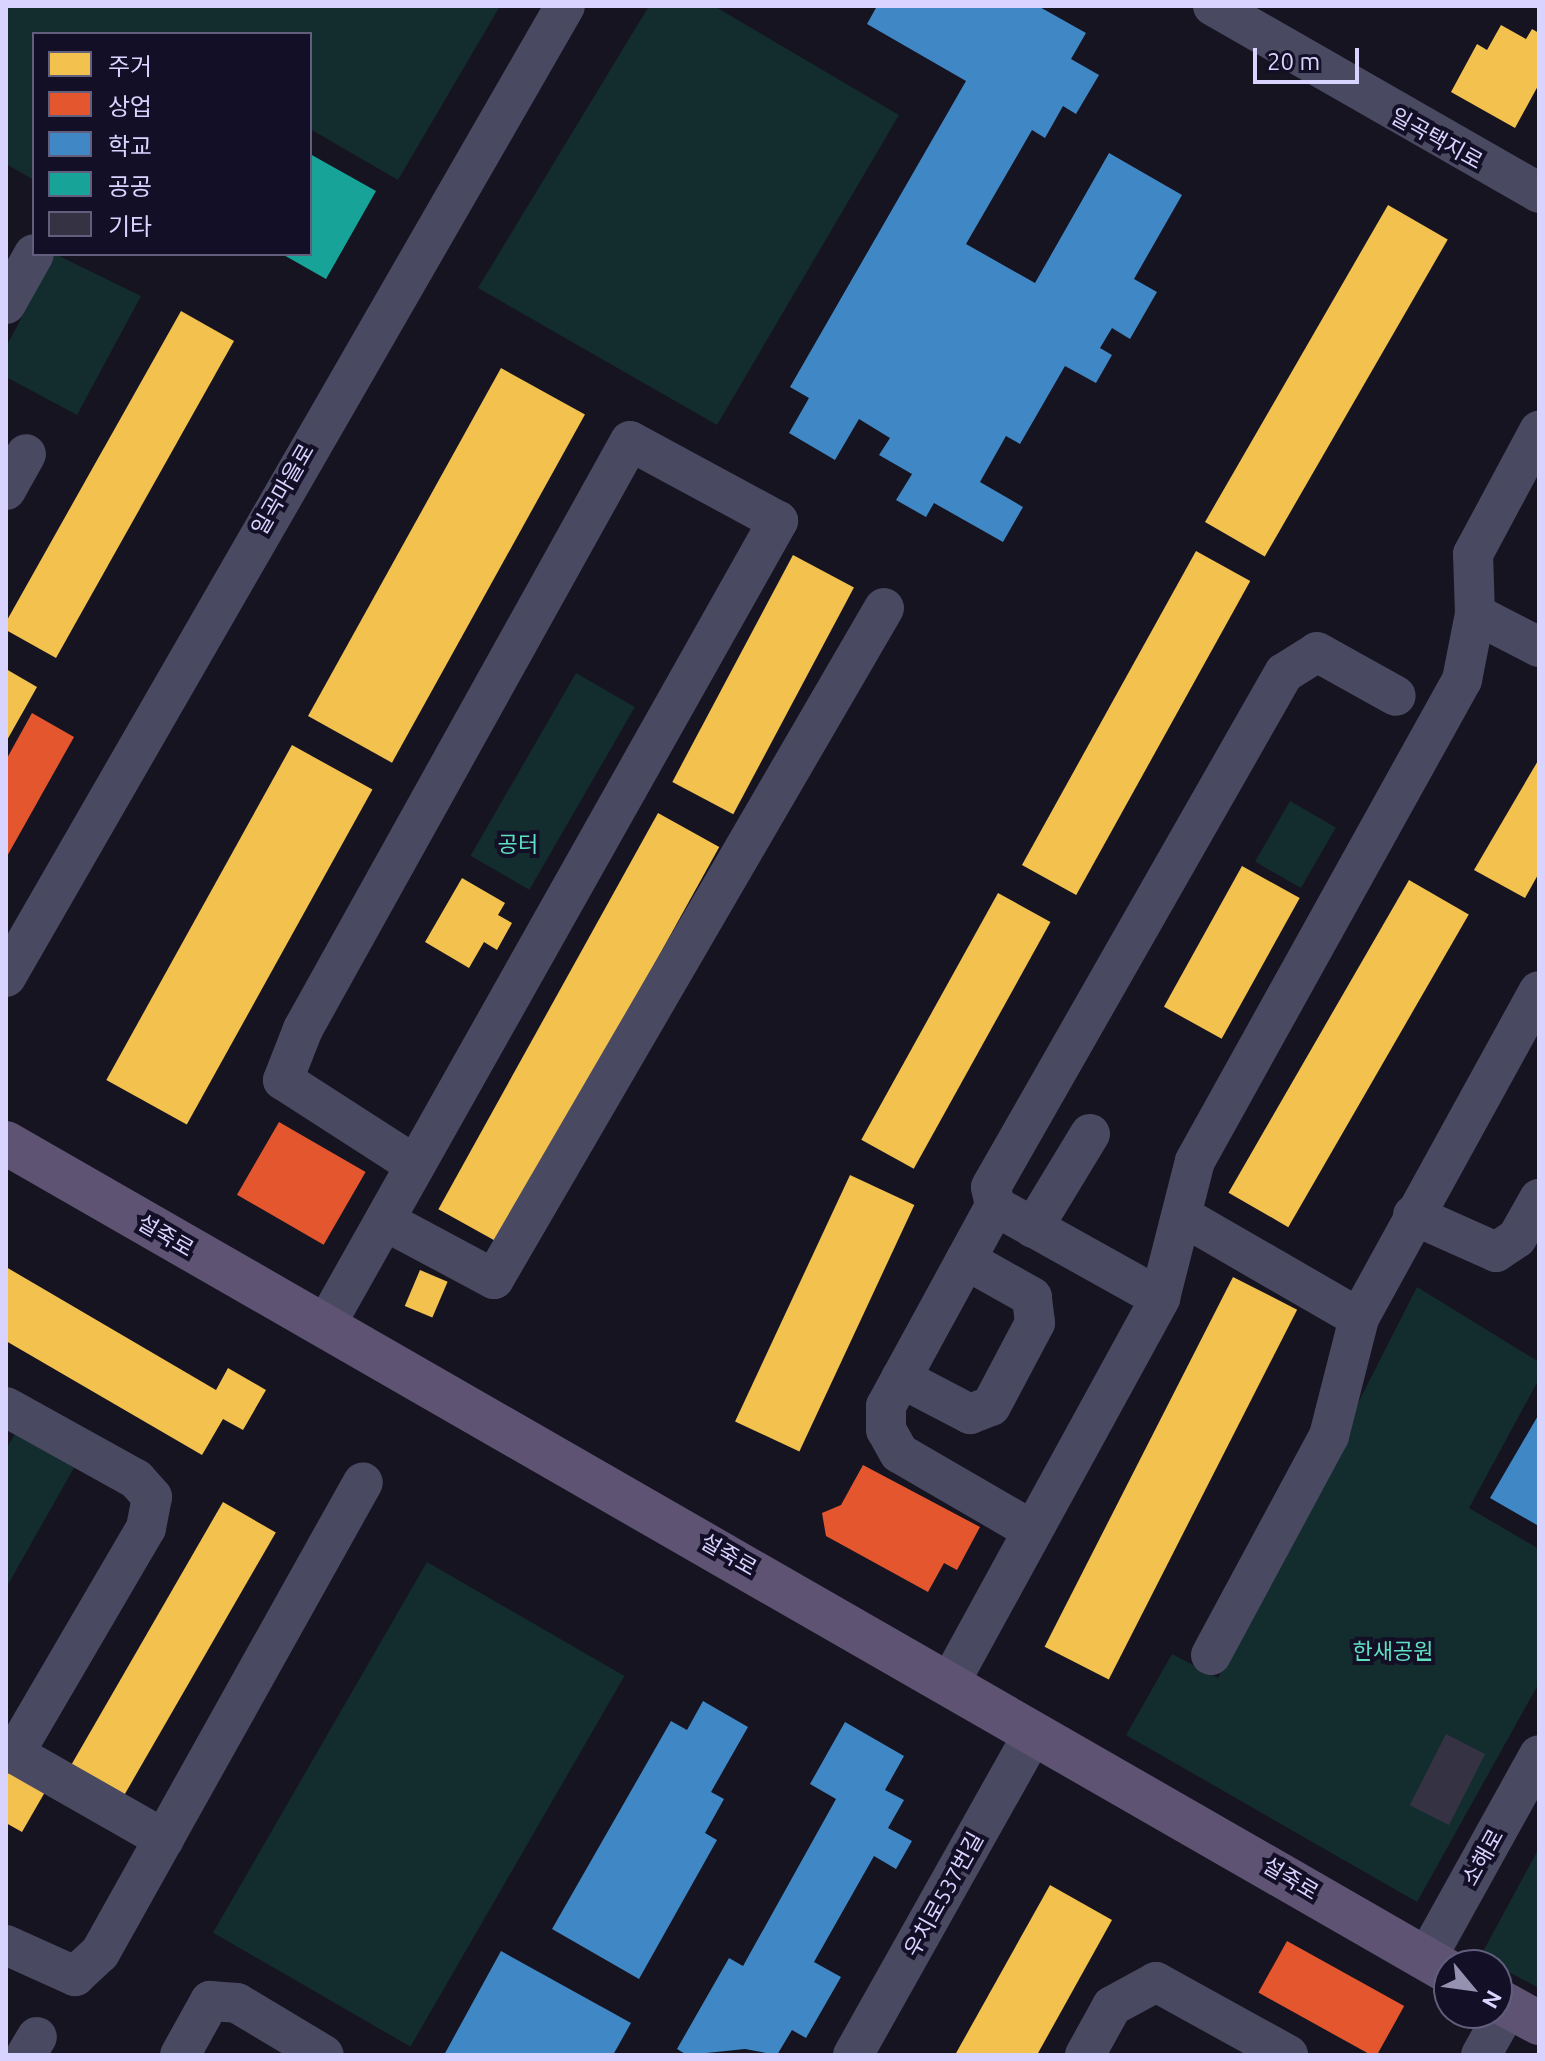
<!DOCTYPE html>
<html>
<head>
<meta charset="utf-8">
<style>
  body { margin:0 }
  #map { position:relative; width:1545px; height:2061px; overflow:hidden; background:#161421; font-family:Ubuntu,"Noto Sans KR",sans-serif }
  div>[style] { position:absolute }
  .green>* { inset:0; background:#132c2d; transform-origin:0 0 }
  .homes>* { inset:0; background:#f2c14e; transform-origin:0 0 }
  .shops>* { inset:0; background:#e4572e; transform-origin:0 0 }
  .schools>* { inset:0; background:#3f88c5 }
  .public>* { inset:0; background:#17a398 }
  .building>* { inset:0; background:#343243; transform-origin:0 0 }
  .minor>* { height:40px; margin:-20px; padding:0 20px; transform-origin:20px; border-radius:20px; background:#4a4962 }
  .major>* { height:44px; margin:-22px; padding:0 22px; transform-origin:22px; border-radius:22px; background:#5e5373 }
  span { translate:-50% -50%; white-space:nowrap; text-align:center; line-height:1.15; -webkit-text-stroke:8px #130f26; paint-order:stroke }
  .street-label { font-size:22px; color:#d9d4ff }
  .park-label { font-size:22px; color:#5fe0c0 }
  .frame { position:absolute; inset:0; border:8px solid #d9d4ff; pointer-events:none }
  .legend { position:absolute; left:32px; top:32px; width:280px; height:224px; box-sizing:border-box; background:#130f26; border:2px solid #625e7d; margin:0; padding:10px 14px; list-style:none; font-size:24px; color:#d9d4ff }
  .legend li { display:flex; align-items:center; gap:16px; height:40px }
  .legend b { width:40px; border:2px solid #625e7d }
  .north { position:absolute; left:1433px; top:1949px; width:80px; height:80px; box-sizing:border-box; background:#130f26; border:2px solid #625e7d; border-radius:50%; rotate:119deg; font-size:22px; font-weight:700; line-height:32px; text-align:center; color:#d9d4ff }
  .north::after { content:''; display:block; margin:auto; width:28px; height:36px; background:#9591b1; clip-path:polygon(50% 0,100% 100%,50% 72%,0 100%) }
  .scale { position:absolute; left:1253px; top:48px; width:106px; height:36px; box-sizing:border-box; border:4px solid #d9d4ff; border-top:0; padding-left:10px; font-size:24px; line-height:28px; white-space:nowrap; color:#d9d4ff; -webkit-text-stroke:6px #130f26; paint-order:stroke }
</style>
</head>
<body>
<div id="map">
  <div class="green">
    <div style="clip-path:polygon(6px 6px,500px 6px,398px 180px,310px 129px,310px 34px,34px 34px,34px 180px,6px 164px)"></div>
    <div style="clip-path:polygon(649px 6px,714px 6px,899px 115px,717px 425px,478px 288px)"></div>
    <div style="clip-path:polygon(55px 254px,141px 296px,77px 415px,6px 377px,6px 347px)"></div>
    <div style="left:576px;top:673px;width:68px;height:211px;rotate:30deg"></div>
    <div style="left:1290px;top:801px;width:53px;height:70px;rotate:30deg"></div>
    <div style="clip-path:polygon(1417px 1287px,1539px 1362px,1539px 1379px,1469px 1508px,1539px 1549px,1539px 1683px,1417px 1902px,1126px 1735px,1172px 1654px,1218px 1678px)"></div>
    <div style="clip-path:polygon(16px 1432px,75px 1466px,6px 1588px,6px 1449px)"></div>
    <div style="left:427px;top:1562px;width:228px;height:428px;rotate:30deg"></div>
    <div style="clip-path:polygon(1539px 1848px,1539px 1988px,1480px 1957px)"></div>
  </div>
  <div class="homes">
    <div style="clip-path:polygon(1501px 25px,1526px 39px,1532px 29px,1539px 33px,1539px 84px,1515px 128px,1451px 92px,1477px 44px,1487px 50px)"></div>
    <div style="left:1388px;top:205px;width:69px;height:366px;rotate:30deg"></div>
    <div style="clip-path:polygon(181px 311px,234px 341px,56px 658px,6px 630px,6px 622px)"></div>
    <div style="left:501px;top:368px;width:96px;height:398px;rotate:29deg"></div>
    <div style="left:1196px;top:551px;width:62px;height:359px;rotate:29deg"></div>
    <div style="left:793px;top:555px;width:69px;height:257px;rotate:28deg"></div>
    <div style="clip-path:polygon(6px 669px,37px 687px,6px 742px)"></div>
    <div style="left:292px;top:745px;width:92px;height:383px;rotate:29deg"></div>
    <div style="clip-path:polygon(1539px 759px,1539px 873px,1525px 898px,1474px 870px)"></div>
    <div style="left:658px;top:813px;width:70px;height:453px;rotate:29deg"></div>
    <div style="left:1242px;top:866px;width:66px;height:161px;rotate:29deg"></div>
    <div style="clip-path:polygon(462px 878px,505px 903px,498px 915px,512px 923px,497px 950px,484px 942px,469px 968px,425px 942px)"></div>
    <div style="left:1409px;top:880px;width:69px;height:361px;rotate:30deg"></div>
    <div style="left:998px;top:893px;width:60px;height:282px;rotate:29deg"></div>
    <div style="left:850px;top:1175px;width:71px;height:272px;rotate:25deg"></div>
    <div style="clip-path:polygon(6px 1267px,216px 1390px,228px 1368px,266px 1390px,243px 1430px,223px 1419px,202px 1455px,6px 1341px)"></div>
    <div style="left:420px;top:1270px;width:30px;height:39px;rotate:23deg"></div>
    <div style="left:1233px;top:1277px;width:72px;height:415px;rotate:27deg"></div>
    <div style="left:223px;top:1502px;width:61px;height:303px;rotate:30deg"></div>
    <div style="clip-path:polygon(8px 1770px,45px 1792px,22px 1832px,6px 1823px)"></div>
    <div style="clip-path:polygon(1050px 1885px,1112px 1920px,1037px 2055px,955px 2055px)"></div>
  </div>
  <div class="shops">
    <div style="clip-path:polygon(32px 713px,74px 737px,6px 858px,6px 760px)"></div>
    <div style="left:279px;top:1122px;width:100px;height:84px;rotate:30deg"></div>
    <div style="clip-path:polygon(863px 1465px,980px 1527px,957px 1570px,944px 1563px,928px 1592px,826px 1536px,822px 1513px,841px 1505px)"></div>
    <div style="left:1287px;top:1941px;width:134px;height:59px;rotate:29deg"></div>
  </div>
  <div class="schools">
    <div style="clip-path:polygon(877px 6px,1038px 6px,1086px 33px,1071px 59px,1099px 75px,1076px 114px,1063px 106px,1045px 138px,1032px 130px,966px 244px,1035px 283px,1109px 153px,1182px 195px,1134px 279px,1157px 292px,1130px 339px,1112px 328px,1100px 348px,1112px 355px,1096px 383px,1065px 366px,1020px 444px,1006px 436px,980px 482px,1023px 507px,1003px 542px,934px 503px,926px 517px,896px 500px,912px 474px,879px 455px,890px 438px,859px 419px,835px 460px,789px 433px,809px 398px,790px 387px,966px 81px,867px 24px)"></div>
    <div style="clip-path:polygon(1539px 1414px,1539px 1522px,1537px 1525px,1490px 1498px)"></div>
    <div style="clip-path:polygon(703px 1701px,748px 1727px,711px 1792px,724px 1799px,705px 1833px,717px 1840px,639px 1979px,552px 1929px,671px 1721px,687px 1730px)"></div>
    <div style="clip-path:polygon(845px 1722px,904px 1756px,885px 1790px,904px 1800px,888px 1828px,912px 1841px,896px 1869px,874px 1856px,814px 1962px,841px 1977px,806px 2038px,792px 2030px,777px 2055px,745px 2049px,687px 2055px,677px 2049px,729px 1958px,743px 1966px,836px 1799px,810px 1784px)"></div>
    <div style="clip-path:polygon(501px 1951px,631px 2023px,613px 2055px,444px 2055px)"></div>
  </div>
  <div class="public">
    <div style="clip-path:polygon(310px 154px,376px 191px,326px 279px,282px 254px,310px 254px)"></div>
  </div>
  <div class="building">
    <div style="left:1446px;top:1734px;width:44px;height:80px;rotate:27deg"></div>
  </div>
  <div class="minor">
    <div style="left:1213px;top:6px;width:376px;rotate:29.8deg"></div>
    <div style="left:6px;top:304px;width:57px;rotate:-60.8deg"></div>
    <div style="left:6px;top:490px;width:41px;rotate:-60.9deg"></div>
    <div style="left:1475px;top:614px;width:72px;rotate:27.3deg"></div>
    <div style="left:6px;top:977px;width:1120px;rotate:-60.07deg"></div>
    <div style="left:995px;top:1206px;width:19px;rotate:-102deg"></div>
    <div style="left:991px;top:1187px;width:592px;rotate:-60.32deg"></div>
    <div style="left:1284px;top:673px;width:39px;rotate:-32deg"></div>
    <div style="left:1317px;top:652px;width:90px;rotate:29.1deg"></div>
    <div style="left:1413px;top:1215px;width:91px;rotate:24deg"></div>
    <div style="left:1496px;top:1252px;width:25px;rotate:-34deg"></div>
    <div style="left:1517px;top:1238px;width:45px;rotate:-60.6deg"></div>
    <div style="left:1184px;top:1217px;width:202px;rotate:30deg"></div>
    <div style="left:389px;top:1223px;width:119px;rotate:28.1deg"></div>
    <div style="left:494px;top:1279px;width:776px;rotate:-59.83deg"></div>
    <div style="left:1033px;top:1228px;width:110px;rotate:-58.8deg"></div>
    <div style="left:325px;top:1326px;width:924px;rotate:-60.63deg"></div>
    <div style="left:778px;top:521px;width:168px;rotate:-151.6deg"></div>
    <div style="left:630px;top:441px;width:673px;rotate:119.08deg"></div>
    <div style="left:303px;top:1029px;width:55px;rotate:111.4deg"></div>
    <div style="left:283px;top:1080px;width:157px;rotate:32.8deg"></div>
    <div style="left:901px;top:1378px;width:78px;rotate:27.6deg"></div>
    <div style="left:970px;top:1414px;width:22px;rotate:-21deg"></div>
    <div style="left:991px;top:1406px;width:94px;rotate:-62.1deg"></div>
    <div style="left:1035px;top:1323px;width:26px;rotate:-97deg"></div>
    <div style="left:1032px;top:1297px;width:76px;rotate:-150.7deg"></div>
    <div style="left:6px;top:1407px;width:149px;rotate:29deg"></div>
    <div style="left:136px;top:1479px;width:24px;rotate:48deg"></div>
    <div style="left:152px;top:1497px;width:32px;rotate:101deg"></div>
    <div style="left:146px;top:1528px;width:262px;rotate:120.3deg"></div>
    <div style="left:1030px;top:1529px;width:151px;rotate:-149.9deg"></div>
    <div style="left:899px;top:1453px;width:26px;rotate:-119deg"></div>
    <div style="left:886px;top:1430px;width:24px;rotate:-90deg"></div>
    <div style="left:886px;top:1406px;width:228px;rotate:-61.4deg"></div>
    <div style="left:995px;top:1206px;width:189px;rotate:29.1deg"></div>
    <div style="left:1211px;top:1655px;width:249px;rotate:-61.7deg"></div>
    <div style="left:1329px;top:1436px;width:122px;rotate:-75.7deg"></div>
    <div style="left:1359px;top:1318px;width:373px;rotate:-61.2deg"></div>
    <div style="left:949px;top:1684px;width:440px;rotate:-61.3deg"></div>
    <div style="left:1160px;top:1298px;width:141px;rotate:-75.7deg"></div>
    <div style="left:1195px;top:1161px;width:550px;rotate:-60.97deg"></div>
    <div style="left:1462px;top:680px;width:67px;rotate:-78.9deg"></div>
    <div style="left:1475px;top:614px;width:60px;rotate:-91.9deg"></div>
    <div style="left:1473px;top:554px;width:140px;rotate:-61.8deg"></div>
    <div style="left:6px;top:1749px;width:182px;rotate:29.7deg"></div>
    <div style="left:6px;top:1945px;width:76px;rotate:24.2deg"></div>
    <div style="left:75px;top:1976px;width:34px;rotate:-43deg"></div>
    <div style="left:100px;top:1953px;width:539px;rotate:-60.82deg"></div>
    <div style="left:1426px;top:1959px;width:233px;rotate:-61deg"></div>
    <div style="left:26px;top:2055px;width:21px;rotate:-59deg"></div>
    <div style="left:180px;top:2055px;width:62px;rotate:-60.9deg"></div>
    <div style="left:210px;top:2001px;width:27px;rotate:4deg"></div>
    <div style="left:237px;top:2003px;width:101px;rotate:30.9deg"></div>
    <div style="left:853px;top:2055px;width:368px;rotate:-60.7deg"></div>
    <div style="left:1085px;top:2055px;width:56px;rotate:-61.1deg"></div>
    <div style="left:1112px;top:2006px;width:50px;rotate:-28.6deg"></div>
    <div style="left:1156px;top:1982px;width:151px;rotate:28.9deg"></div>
    <div style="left:1481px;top:2055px;width:55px;rotate:-60.6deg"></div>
  </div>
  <div class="major">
    <div style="left:6px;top:1143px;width:1664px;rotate:29.88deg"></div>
    <div style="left:1497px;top:2000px;width:48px;rotate:28.7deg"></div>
  </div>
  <div class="street-label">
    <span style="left:1437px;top:138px;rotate:29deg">일곡택지로</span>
    <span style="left:282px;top:489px;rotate:-60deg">일곡마을로</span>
    <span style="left:166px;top:1235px;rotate:30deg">설죽로</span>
    <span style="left:729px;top:1554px;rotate:30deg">설죽로</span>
    <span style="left:1482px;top:1857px;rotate:-61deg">소해로</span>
    <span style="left:1291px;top:1878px;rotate:31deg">설죽로</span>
    <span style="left:943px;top:1894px;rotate:-61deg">우치로537번길</span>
  </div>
  <div class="park-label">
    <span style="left:518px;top:844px">공터</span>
    <span style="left:1393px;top:1651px">한새공원</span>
  </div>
  <div class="frame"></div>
  <ul class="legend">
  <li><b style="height:22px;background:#f2c14e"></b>주거</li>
  <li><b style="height:22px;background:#e4572e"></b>상업</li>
  <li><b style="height:22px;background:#3f88c5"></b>학교</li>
  <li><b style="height:22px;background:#17a398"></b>공공</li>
  <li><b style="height:22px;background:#343243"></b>기타</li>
  </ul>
  <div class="north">N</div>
  <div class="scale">20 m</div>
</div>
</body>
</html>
